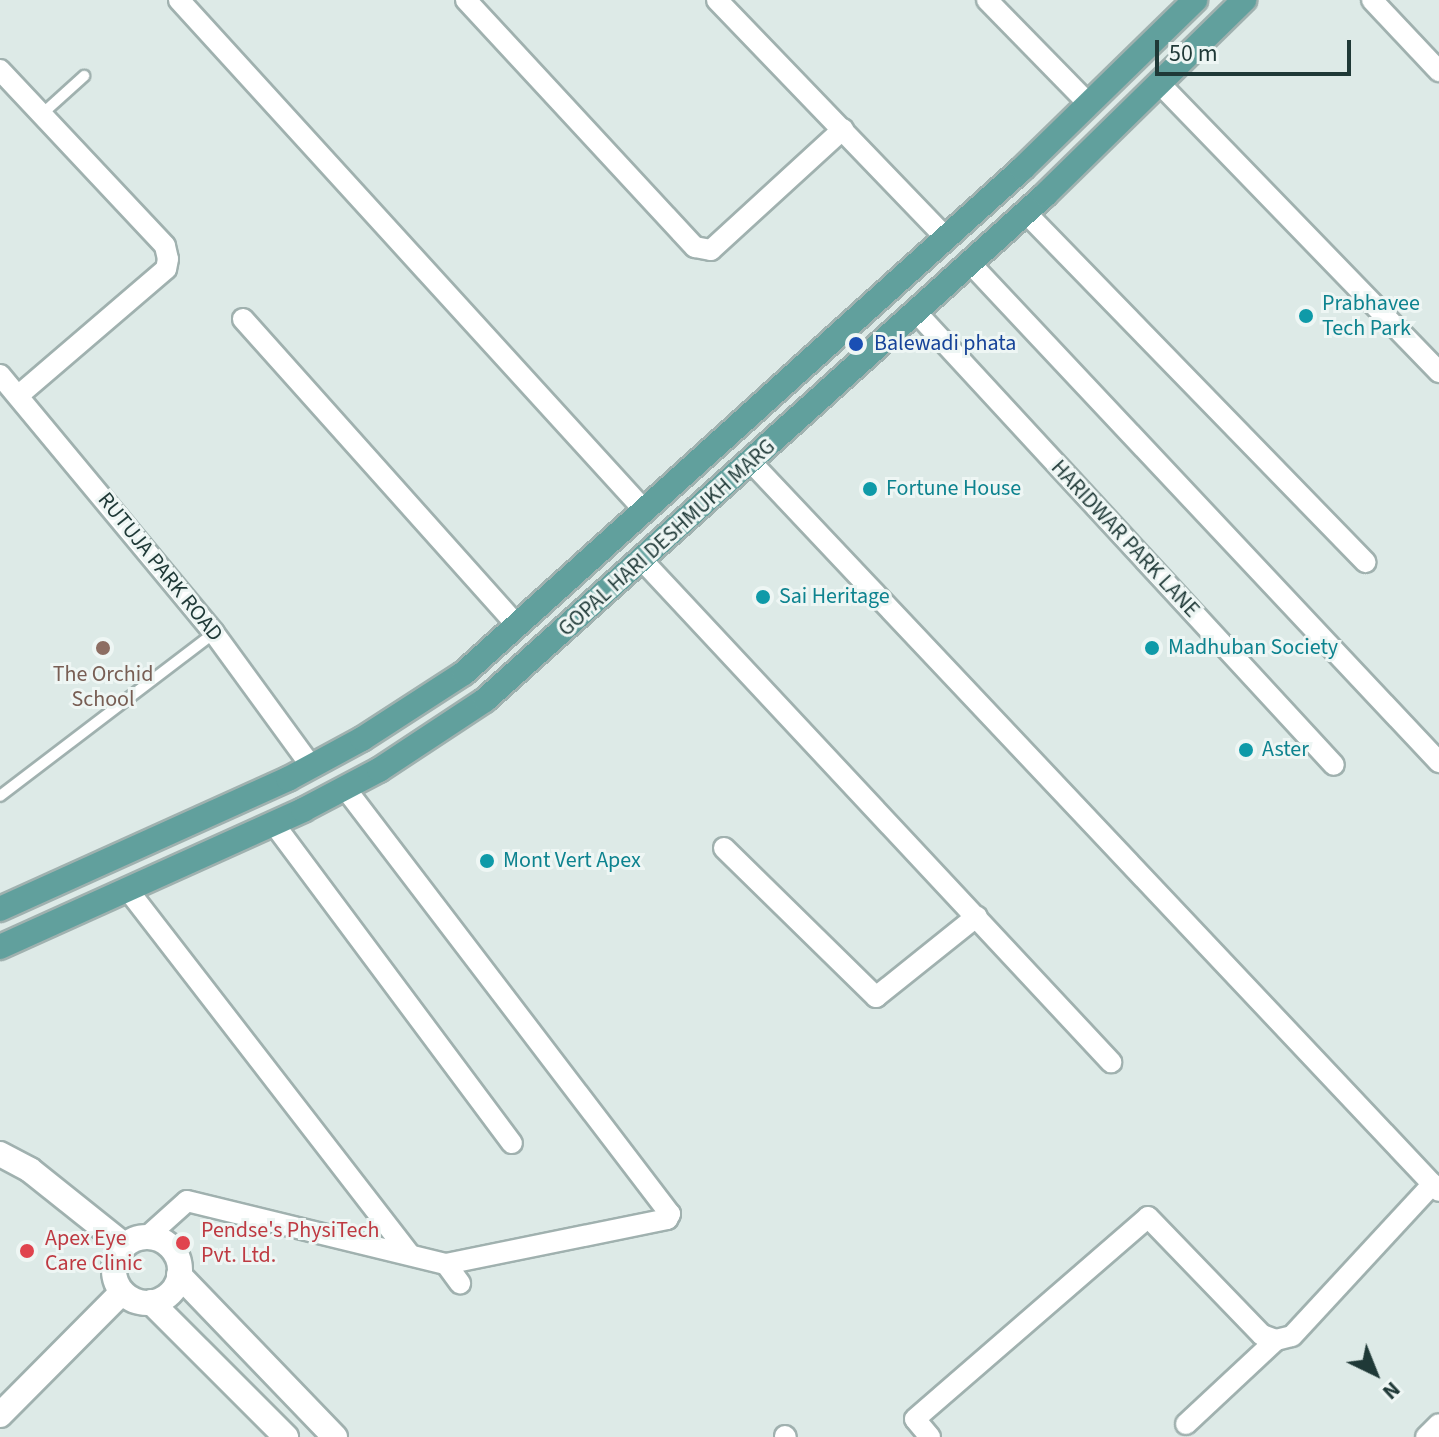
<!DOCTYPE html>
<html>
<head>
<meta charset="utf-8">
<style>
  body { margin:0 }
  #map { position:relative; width:1439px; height:1437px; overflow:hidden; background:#ddeae7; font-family:"Source Sans 3",sans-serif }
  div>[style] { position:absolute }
  .roads { filter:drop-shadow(2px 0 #a0b1af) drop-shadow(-2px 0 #a0b1af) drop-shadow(0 2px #a0b1af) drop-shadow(0 -2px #a0b1af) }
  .lane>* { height:10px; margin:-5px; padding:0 5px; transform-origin:5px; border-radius:5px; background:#fff }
  .street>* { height:20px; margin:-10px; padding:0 10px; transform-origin:10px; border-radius:10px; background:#fff }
  .secondary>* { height:24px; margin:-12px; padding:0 12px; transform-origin:12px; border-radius:12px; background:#fff }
  .secondary>.ring { margin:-12px; padding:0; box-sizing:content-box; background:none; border:24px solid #fff; border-radius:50% }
  .primary>* { height:24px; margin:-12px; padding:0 12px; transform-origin:12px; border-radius:12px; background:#61a09d }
  .dots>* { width:22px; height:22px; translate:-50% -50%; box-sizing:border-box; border:4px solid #eef6f4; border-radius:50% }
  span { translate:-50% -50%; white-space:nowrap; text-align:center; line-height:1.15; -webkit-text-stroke:6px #eef6f4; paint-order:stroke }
  .culture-label { font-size:22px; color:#0d838f }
  .left { translate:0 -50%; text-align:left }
  .transit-label { font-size:22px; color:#164399 }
  .street-label { font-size:22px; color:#1f3937 }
  .education-label { font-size:22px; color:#785e54 }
  .health-label { font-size:22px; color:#be3a42 }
  .north { position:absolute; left:1335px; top:1333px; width:80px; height:80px; -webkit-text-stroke:6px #eef6f4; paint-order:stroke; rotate:137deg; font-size:22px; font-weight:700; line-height:32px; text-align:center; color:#1f3937 }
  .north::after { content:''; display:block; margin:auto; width:28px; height:36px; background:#1f3937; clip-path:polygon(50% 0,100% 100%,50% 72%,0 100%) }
  .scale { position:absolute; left:1155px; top:40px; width:196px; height:36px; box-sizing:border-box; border:4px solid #1f3937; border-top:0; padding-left:10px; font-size:24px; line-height:28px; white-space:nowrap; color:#1f3937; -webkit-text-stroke:6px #eef6f4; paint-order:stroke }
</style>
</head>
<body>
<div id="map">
  <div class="roads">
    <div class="lane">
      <div style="left:42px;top:114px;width:57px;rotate:-42.1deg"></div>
      <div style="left:0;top:796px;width:269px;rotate:-37.3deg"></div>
    </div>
    <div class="street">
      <div style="left:179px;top:0;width:690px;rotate:47.64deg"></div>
      <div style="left:466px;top:0;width:337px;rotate:47.2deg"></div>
      <div style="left:695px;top:247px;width:16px;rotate:11deg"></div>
      <div style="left:711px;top:250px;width:179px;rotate:-42.5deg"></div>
      <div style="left:717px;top:0;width:330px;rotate:46.1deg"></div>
      <div style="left:987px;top:0;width:147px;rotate:45.6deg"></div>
      <div style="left:1372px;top:0;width:98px;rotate:46.7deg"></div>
      <div style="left:0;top:70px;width:241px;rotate:46.8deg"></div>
      <div style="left:165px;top:246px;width:13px;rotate:77deg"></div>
      <div style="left:168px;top:259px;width:10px;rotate:101deg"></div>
      <div style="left:166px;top:269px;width:194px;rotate:139.4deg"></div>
      <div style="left:1161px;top:85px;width:400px;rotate:45.9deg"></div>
      <div style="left:1026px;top:213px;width:487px;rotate:45.8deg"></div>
      <div style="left:970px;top:263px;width:685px;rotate:46.78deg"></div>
      <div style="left:916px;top:312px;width:616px;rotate:47.3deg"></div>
      <div style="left:243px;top:319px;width:411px;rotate:48.2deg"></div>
      <div style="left:0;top:375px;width:335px;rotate:50.3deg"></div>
      <div style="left:214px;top:633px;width:165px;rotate:53.9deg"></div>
      <div style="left:751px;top:462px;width:1002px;rotate:46.66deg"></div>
      <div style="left:643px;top:561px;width:686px;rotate:46.95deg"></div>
      <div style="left:274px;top:824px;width:398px;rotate:53.3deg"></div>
      <div style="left:724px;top:848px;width:213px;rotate:44.4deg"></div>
      <div style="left:876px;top:997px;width:129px;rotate:-38.7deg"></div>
      <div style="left:128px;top:890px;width:460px;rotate:52.3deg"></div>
      <div style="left:148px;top:1236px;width:52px;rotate:-41.9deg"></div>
      <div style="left:187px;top:1201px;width:267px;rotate:13.7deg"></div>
      <div style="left:446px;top:1264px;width:226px;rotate:-11.5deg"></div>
      <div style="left:667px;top:1219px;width:6px;rotate:-59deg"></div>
      <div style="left:670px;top:1214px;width:536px;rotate:-127.34deg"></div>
      <div style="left:446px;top:1264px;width:24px;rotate:54deg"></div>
      <div style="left:1186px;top:1424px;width:123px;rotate:-43deg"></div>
      <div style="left:785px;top:1436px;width:1px;rotate:45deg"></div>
      <div style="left:930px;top:1437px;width:23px;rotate:-130deg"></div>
      <div style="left:915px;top:1419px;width:308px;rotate:-40.9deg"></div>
      <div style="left:1148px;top:1217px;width:164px;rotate:46deg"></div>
      <div style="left:1262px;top:1335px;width:15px;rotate:20deg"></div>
      <div style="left:1276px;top:1340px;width:16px;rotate:-14deg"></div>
      <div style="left:1292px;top:1336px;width:207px;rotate:-47.2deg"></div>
      <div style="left:1426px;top:1437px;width:18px;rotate:-45deg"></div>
    </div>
    <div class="secondary">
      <div style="left:0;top:1154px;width:34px;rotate:28deg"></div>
      <div style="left:30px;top:1170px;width:120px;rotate:38.6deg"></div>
      <div class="ring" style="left:114px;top:1237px;width:42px;height:42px"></div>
      <div style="left:179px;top:1275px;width:225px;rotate:46.1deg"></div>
      <div style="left:151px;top:1302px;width:191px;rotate:45deg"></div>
      <div style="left:0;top:1415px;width:173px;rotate:-45.2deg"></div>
    </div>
    <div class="primary">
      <div style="left:0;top:909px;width:316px;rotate:-24.3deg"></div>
      <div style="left:288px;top:779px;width:84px;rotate:-28.4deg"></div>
      <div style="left:362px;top:739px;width:121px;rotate:-32.9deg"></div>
      <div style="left:464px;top:673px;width:752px;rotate:-42.09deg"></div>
      <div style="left:1022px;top:169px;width:242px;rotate:-44.3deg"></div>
      <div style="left:0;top:947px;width:333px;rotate:-24.3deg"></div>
      <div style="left:303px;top:810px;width:86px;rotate:-27.8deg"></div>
      <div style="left:379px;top:770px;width:127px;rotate:-33.4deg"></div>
      <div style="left:485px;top:700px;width:754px;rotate:-42.04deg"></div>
      <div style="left:1045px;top:195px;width:279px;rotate:-44.4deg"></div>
    </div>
  </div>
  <div class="dots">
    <div style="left:1306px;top:316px;background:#0f9aa8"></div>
    <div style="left:856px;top:344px;background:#1a4fb4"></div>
    <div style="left:870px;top:489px;background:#0f9aa8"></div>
    <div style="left:763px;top:597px;background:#0f9aa8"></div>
    <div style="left:103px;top:648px;background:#8d6e63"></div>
    <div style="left:1152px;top:648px;background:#0f9aa8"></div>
    <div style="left:1246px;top:750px;background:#0f9aa8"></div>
    <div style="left:487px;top:861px;background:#0f9aa8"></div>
    <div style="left:183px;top:1243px;background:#e0444e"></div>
    <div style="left:27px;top:1251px;background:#e0444e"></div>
  </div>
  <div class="culture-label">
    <span class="left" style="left:1322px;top:316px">Prabhavee<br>Tech Park</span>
    <span class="left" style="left:886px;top:489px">Fortune House</span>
    <span class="left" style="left:779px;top:597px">Sai Heritage</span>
    <span class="left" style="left:1168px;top:648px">Madhuban Society</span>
    <span class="left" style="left:1262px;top:750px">Aster</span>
    <span class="left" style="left:503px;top:861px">Mont Vert Apex</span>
  </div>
  <div class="transit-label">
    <span class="left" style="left:874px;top:344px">Balewadi phata</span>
  </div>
  <div class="street-label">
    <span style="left:667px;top:538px;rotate:-42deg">GOPAL HARI DESHMUKH MARG</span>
    <span style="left:1125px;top:539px;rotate:47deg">HARIDWAR PARK LANE</span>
    <span style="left:160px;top:567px;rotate:51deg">RUTUJA PARK ROAD</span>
  </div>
  <div class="education-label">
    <span style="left:103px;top:687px">The Orchid<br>School</span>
  </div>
  <div class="health-label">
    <span class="left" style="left:201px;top:1243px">Pendse's PhysiTech<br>Pvt. Ltd.</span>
    <span class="left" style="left:45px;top:1251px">Apex Eye<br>Care Clinic</span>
  </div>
  <div class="north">N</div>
  <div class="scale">50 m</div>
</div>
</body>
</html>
